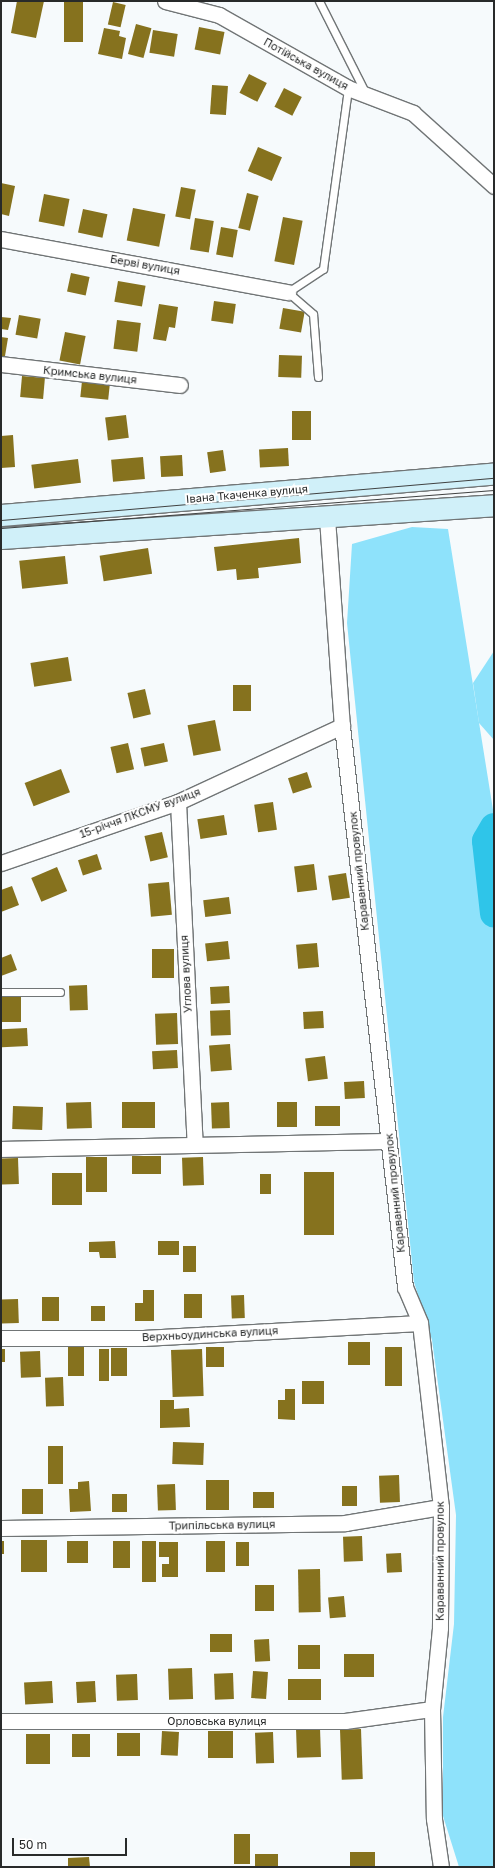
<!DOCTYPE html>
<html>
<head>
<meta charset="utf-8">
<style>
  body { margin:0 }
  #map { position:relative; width:495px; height:1868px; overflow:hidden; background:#f6fafc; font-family:"Golos Text",sans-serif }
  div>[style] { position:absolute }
  .green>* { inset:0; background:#8ee2fb }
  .river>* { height:28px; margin:-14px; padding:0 14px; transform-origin:14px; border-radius:14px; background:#2fc5e9 }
  .building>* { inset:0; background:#86721e; transform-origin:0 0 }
  .roads { filter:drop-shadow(1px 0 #717576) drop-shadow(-1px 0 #717576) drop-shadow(0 1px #717576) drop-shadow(0 -1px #717576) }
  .lane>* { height:7px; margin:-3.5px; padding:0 3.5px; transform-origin:3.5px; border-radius:3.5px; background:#fff }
  .street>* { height:15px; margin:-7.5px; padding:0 7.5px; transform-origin:7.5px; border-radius:7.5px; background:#fff }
  .secondary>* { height:21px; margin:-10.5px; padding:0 10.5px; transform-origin:10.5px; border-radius:10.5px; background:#d0f0f9 }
  .tram>* { height:1px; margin:-0.5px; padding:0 0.5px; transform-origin:0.5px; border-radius:0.5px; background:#404242 }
  span { translate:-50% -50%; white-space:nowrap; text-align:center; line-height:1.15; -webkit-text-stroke:4px #fff; paint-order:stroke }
  .street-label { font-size:11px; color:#282a2a }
  .frame { position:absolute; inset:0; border:2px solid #282a2a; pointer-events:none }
  .scale { position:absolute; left:12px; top:1838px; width:115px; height:18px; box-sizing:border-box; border:2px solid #282a2a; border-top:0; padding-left:5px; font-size:12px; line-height:14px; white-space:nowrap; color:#282a2a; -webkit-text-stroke:3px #fff; paint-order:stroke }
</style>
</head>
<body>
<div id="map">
  <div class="green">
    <div style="clip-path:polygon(412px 527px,448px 529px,494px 816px,494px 1867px,459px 1867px,443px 1816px,443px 1717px,454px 1624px,456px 1515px,432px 1340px,414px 1282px,347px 623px,352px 544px)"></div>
    <div style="clip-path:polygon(494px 651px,494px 740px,479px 723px,473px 683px)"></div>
  </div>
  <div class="river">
    <div style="left:494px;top:827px;width:16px;rotate:120deg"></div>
    <div style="left:486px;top:841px;width:73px;rotate:83.7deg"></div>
  </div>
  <div class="building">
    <div style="clip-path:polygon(17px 1px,44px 1px,36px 38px,11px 33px)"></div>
    <div style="left:64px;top:1px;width:19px;height:41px"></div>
    <div style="left:113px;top:2px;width:13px;height:23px;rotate:13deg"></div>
    <div style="left:136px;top:24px;width:16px;height:31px;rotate:15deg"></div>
    <div style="left:199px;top:27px;width:26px;height:23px;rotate:11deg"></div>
    <div style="clip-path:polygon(104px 28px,120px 31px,119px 36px,126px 38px,122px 59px,98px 54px)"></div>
    <div style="left:153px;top:30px;width:25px;height:23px;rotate:9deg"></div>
    <div style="left:249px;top:74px;width:20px;height:21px;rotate:27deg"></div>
    <div style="left:212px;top:85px;width:16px;height:29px;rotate:4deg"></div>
    <div style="left:284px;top:88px;width:20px;height:21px;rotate:27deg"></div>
    <div style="left:258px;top:147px;width:26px;height:26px;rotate:23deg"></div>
    <div style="clip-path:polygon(1px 183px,15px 186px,9px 216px,1px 214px)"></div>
    <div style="left:181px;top:187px;width:15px;height:30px;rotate:11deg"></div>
    <div style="left:247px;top:193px;width:12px;height:36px;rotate:14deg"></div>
    <div style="left:44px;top:194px;width:26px;height:28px;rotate:11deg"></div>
    <div style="left:133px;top:208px;width:33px;height:33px;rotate:11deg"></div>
    <div style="left:83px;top:209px;width:25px;height:24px;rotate:12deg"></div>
    <div style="left:283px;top:217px;width:20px;height:45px;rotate:11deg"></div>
    <div style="left:195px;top:218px;width:19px;height:32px;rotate:9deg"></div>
    <div style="left:221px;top:227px;width:17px;height:28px;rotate:10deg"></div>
    <div style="left:71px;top:273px;width:19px;height:19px;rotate:12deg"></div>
    <div style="left:118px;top:281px;width:28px;height:21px;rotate:10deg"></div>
    <div style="left:214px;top:301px;width:22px;height:20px;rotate:8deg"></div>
    <div style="clip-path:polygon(159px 304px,178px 307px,175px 328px,169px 327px,166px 341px,153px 339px)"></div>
    <div style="left:283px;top:308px;width:22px;height:21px;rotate:10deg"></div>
    <div style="left:19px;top:315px;width:22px;height:20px;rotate:10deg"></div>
    <div style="clip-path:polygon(1px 317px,11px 318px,8px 330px,1px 329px)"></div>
    <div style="left:117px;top:320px;width:24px;height:29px;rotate:7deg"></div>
    <div style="left:65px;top:332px;width:21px;height:29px;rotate:11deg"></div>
    <div style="clip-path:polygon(1px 337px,8px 338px,5px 356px,1px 356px)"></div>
    <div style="left:279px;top:355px;width:23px;height:22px;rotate:2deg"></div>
    <div style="left:22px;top:376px;width:23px;height:21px;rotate:5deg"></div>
    <div style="left:82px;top:381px;width:28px;height:16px;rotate:6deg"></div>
    <div style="left:292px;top:411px;width:19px;height:29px"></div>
    <div style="left:126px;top:415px;width:23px;height:21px;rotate:83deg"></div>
    <div style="clip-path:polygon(13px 435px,15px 467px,1px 468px,1px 436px)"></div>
    <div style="left:288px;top:448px;width:18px;height:29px;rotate:87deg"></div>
    <div style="left:223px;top:450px;width:21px;height:16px;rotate:82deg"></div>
    <div style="left:182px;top:455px;width:21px;height:22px;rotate:87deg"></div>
    <div style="left:143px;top:457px;width:22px;height:32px;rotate:85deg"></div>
    <div style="left:78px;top:459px;width:24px;height:47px;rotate:83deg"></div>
    <div style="clip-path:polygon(299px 538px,301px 563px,258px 568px,259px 578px,237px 580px,236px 569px,217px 571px,214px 547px)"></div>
    <div style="left:148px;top:548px;width:26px;height:49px;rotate:81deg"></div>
    <div style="left:65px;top:556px;width:28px;height:46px;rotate:84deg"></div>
    <div style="left:68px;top:657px;width:24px;height:38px;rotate:81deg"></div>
    <div style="left:233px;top:685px;width:18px;height:26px"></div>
    <div style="left:145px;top:689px;width:26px;height:18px;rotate:77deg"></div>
    <div style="left:215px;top:720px;width:31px;height:28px;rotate:79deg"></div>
    <div style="left:128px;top:743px;width:27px;height:18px;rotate:77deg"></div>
    <div style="left:164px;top:743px;width:19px;height:24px;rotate:78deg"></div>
    <div style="left:61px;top:769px;width:25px;height:39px;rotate:69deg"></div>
    <div style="left:307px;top:772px;width:16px;height:20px;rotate:72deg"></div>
    <div style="left:273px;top:802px;width:28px;height:19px;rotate:82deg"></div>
    <div style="left:224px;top:815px;width:20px;height:27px;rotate:81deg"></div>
    <div style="left:162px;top:832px;width:26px;height:18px;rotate:77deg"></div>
    <div style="left:97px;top:854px;width:16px;height:20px;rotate:72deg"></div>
    <div style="left:314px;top:864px;width:26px;height:20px;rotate:83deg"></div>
    <div style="left:57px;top:867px;width:26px;height:28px;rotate:67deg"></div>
    <div style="left:346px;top:873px;width:25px;height:18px;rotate:81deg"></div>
    <div style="left:169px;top:882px;width:33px;height:21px;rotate:85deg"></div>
    <div style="clip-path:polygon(12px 886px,19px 905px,1px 912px,1px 890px)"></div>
    <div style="left:229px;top:897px;width:17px;height:26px;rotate:83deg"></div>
    <div style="left:228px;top:941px;width:18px;height:23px;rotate:84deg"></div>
    <div style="left:317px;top:943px;width:24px;height:21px;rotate:85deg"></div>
    <div style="left:174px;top:949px;width:29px;height:22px;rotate:90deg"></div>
    <div style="clip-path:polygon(11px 954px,17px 970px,1px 976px,1px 958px)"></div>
    <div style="left:87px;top:985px;width:25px;height:18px;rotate:88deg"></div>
    <div style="left:229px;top:986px;width:17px;height:19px;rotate:87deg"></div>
    <div style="left:1px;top:995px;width:20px;height:27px"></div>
    <div style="left:230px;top:1010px;width:25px;height:20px;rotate:88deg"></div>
    <div style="left:323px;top:1011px;width:17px;height:20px;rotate:87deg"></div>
    <div style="left:177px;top:1013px;width:31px;height:22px;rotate:88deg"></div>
    <div style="left:27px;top:1028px;width:18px;height:26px;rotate:87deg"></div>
    <div style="left:230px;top:1044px;width:26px;height:21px;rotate:86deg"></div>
    <div style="left:177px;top:1050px;width:18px;height:25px;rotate:87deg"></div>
    <div style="left:325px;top:1056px;width:23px;height:20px;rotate:83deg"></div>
    <div style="left:364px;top:1081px;width:17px;height:20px;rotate:87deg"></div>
    <div style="left:91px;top:1102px;width:26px;height:25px;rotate:88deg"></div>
    <div style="left:122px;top:1102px;width:33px;height:26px"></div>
    <div style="left:229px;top:1102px;width:26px;height:18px;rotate:88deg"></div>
    <div style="left:277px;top:1102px;width:20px;height:25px"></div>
    <div style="left:13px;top:1106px;width:30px;height:23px;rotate:2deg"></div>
    <div style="left:340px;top:1106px;width:20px;height:25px;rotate:90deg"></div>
    <div style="left:132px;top:1156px;width:29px;height:18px"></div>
    <div style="left:86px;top:1157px;width:21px;height:35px"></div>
    <div style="left:203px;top:1157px;width:28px;height:21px;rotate:88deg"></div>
    <div style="left:18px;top:1158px;width:26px;height:17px;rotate:88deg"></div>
    <div style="left:304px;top:1172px;width:30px;height:63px"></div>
    <div style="left:52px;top:1173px;width:30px;height:32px"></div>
    <div style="left:260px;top:1174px;width:11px;height:20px"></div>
    <div style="clip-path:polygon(115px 1241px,116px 1258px,100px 1258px,99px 1252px,89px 1252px,89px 1242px)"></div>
    <div style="left:158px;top:1241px;width:21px;height:14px"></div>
    <div style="left:196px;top:1246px;width:26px;height:13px;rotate:90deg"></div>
    <div style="clip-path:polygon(143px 1290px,154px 1290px,154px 1321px,135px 1321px,135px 1303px,143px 1303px)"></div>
    <div style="left:184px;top:1294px;width:18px;height:24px"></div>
    <div style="left:244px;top:1295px;width:23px;height:13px;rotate:88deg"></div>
    <div style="left:42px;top:1297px;width:17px;height:24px"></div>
    <div style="left:18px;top:1299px;width:24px;height:17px;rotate:88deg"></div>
    <div style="left:105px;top:1306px;width:15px;height:14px;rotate:90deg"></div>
    <div style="left:348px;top:1342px;width:22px;height:23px"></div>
    <div style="left:68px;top:1347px;width:16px;height:29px"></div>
    <div style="left:206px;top:1347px;width:18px;height:20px"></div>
    <div style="left:385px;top:1347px;width:17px;height:39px"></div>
    <div style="left:111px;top:1348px;width:16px;height:28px"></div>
    <div style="left:1px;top:1349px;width:4px;height:13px"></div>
    <div style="left:99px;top:1349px;width:10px;height:32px"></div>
    <div style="left:202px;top:1349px;width:47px;height:31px;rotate:88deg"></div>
    <div style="left:40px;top:1351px;width:26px;height:20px;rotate:88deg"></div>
    <div style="left:63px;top:1377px;width:29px;height:18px;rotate:88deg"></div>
    <div style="left:324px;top:1381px;width:23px;height:22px;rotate:90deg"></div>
    <div style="clip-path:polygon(285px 1389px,295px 1389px,295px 1420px,278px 1419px,278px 1400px,285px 1400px)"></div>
    <div style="clip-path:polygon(160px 1400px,174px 1400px,174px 1409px,189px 1408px,190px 1427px,160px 1428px)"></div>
    <div style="left:173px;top:1442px;width:31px;height:22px;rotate:2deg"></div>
    <div style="left:48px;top:1446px;width:15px;height:38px"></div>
    <div style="left:399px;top:1475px;width:27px;height:20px;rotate:88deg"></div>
    <div style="left:206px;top:1480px;width:23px;height:30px"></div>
    <div style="clip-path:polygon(89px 1481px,91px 1511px,70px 1512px,69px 1489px,78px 1489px,78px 1482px)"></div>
    <div style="left:175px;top:1484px;width:26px;height:18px;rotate:88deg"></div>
    <div style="left:342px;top:1486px;width:15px;height:20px"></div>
    <div style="left:43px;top:1489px;width:25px;height:21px;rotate:90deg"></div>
    <div style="left:274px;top:1492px;width:16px;height:21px;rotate:90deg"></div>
    <div style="left:112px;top:1494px;width:15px;height:18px"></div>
    <div style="left:362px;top:1536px;width:25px;height:19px;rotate:88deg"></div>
    <div style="left:21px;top:1540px;width:26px;height:32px"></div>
    <div style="left:1px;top:1541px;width:3px;height:13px"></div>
    <div style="left:88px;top:1541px;width:22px;height:21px;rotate:90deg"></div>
    <div style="left:113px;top:1541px;width:17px;height:27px"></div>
    <div style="left:142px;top:1541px;width:14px;height:41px"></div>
    <div style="left:225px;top:1541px;width:31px;height:19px;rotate:90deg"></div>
    <div style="clip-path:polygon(159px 1542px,178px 1542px,178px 1577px,162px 1577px,162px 1564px,169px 1564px,169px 1557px,159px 1557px)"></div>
    <div style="left:236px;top:1542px;width:13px;height:24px"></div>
    <div style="left:401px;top:1553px;width:19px;height:15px;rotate:87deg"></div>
    <div style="left:320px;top:1569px;width:43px;height:22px;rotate:89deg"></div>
    <div style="left:255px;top:1585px;width:19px;height:26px"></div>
    <div style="left:344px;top:1596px;width:21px;height:16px;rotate:85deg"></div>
    <div style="left:210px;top:1634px;width:22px;height:18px"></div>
    <div style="left:269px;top:1639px;width:22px;height:15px;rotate:87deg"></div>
    <div style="left:298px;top:1645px;width:22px;height:24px"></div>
    <div style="left:344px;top:1654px;width:30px;height:23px"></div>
    <div style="left:192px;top:1668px;width:31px;height:24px;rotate:88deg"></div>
    <div style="left:253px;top:1671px;width:15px;height:27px;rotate:4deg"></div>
    <div style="left:233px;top:1673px;width:26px;height:19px;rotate:88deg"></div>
    <div style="left:137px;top:1674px;width:26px;height:21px;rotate:88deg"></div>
    <div style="left:288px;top:1679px;width:33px;height:21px"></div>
    <div style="left:52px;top:1681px;width:22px;height:28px;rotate:87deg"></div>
    <div style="left:95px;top:1681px;width:21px;height:19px;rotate:87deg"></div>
    <div style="left:320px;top:1728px;width:29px;height:24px;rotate:88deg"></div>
    <div style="left:361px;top:1729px;width:50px;height:21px;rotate:88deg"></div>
    <div style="left:162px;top:1731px;width:17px;height:24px;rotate:3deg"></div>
    <div style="left:208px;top:1731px;width:25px;height:27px"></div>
    <div style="left:273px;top:1732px;width:31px;height:18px;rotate:88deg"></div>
    <div style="left:117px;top:1733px;width:23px;height:23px"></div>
    <div style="left:26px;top:1734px;width:24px;height:30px"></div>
    <div style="left:72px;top:1734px;width:18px;height:23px"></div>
    <div style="left:234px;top:1834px;width:16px;height:30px"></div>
    <div style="left:375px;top:1852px;width:15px;height:25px;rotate:90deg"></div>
    <div style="left:255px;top:1854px;width:23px;height:13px"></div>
    <div style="clip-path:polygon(89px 1857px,90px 1867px,68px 1867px,68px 1858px)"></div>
  </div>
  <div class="roads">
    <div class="lane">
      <div style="left:319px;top:1px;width:104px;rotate:63.2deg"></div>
      <div style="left:318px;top:377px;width:63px;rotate:-94.5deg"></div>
      <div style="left:313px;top:314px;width:33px;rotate:-139deg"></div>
      <div style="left:288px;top:292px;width:42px;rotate:-33.3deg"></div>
      <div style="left:323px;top:269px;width:183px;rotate:-82.1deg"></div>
      <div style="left:1px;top:992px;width:59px"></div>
    </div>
    <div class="street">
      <div style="left:165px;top:1px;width:56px;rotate:14.5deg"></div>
      <div style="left:219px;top:15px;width:148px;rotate:29.5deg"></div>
      <div style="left:348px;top:88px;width:70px;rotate:21deg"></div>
      <div style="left:413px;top:113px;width:109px;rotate:42deg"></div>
      <div style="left:1px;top:239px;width:292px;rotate:10.5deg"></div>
      <div style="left:1px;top:364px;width:180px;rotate:6.7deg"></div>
      <div style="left:327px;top:518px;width:209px;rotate:85.9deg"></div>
      <div style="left:342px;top:726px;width:565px;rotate:83.59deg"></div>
      <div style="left:405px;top:1287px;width:39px;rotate:67deg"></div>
      <div style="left:420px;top:1323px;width:185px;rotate:83.5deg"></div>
      <div style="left:441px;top:1507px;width:121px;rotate:90.5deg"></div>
      <div style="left:440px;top:1628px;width:81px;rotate:95.6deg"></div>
      <div style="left:432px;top:1709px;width:110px;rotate:89deg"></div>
      <div style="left:434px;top:1819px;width:49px;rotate:81.7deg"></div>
      <div style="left:178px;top:802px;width:343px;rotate:87.2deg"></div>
      <div style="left:1px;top:863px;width:187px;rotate:-19deg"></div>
      <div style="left:178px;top:802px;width:181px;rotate:-24.9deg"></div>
      <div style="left:1px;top:1149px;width:388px;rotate:-1.2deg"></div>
      <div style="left:1px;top:1338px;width:142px"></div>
      <div style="left:143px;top:1338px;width:277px;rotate:-3.1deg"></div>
      <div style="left:1px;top:1528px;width:344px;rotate:-0.8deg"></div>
      <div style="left:345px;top:1523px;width:97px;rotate:-9.5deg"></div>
      <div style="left:1px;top:1721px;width:344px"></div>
      <div style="left:345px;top:1721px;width:88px;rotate:-7.9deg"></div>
    </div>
    <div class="secondary">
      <div style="left:1px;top:515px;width:495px;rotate:-4.8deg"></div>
      <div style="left:1px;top:538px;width:494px;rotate:-3.8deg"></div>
    </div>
  </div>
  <div class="tram">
    <div style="left:1px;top:520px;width:495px;rotate:-4.9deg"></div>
    <div style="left:1px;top:528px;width:494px;rotate:-4.4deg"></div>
  </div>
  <div class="street-label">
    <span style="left:306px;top:64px;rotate:29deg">Потійська вулиця</span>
    <span style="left:145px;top:265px;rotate:10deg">Берві вулиця</span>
    <span style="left:90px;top:375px;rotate:6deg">Кримська вулиця</span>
    <span style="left:247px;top:494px;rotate:-5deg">Івана Ткаченка вулиця</span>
    <span style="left:140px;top:813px;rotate:-20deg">15-річчя ЛКСМУ вулиця</span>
    <span style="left:359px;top:871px;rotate:-96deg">Караванний провулок</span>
    <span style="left:186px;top:974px;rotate:-93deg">Углова вулиця</span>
    <span style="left:395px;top:1193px;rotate:-96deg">Караванний провулок</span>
    <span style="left:210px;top:1334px;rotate:-3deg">Верхньоудинська вулиця</span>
    <span style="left:222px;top:1525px;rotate:-1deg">Трипільська вулиця</span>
    <span style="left:440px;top:1561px;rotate:-90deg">Караванний провулок</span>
    <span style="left:217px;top:1721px">Орловська вулиця</span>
  </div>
  <div class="frame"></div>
  <div class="scale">50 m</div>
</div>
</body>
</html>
